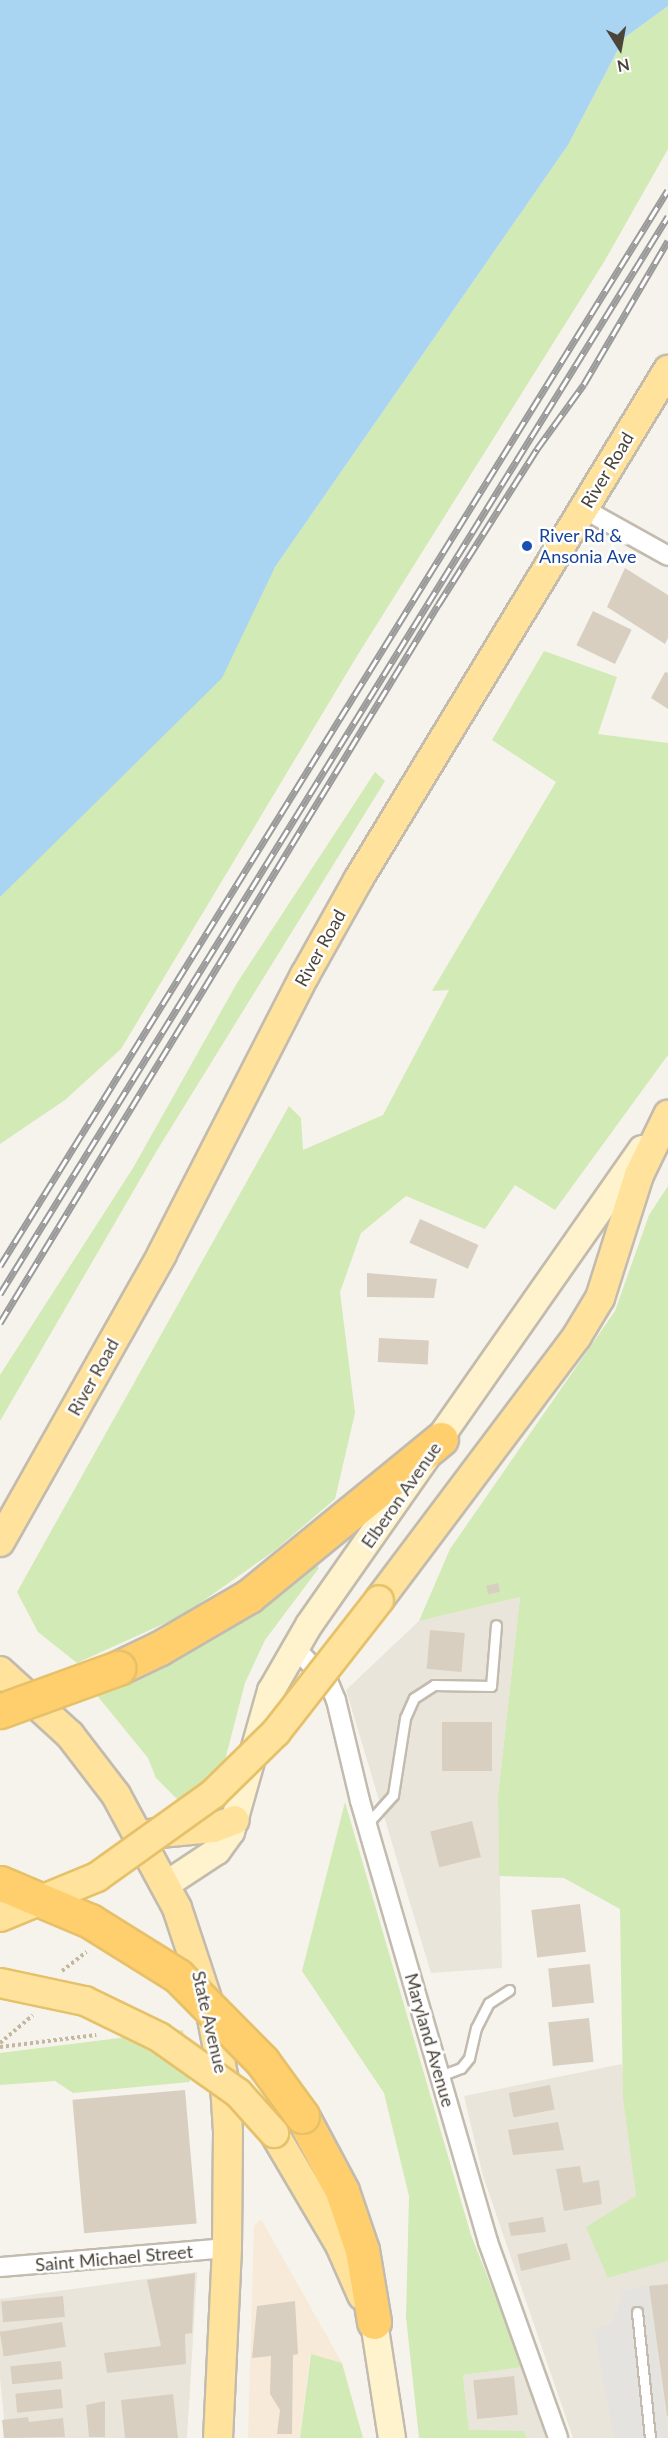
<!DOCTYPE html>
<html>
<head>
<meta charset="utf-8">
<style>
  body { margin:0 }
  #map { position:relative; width:668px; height:2438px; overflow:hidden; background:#f6f3ec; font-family:Lato,sans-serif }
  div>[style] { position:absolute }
  .residential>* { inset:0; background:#eae5da }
  .commercial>* { inset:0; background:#f7ead8 }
  .green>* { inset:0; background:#d2eab5 }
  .parking>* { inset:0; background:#e5e3e0 }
  .water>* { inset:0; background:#a9d4f2 }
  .building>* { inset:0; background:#d8cfc1; transform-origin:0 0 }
  .path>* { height:4px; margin-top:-2px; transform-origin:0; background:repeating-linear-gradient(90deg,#c4b79f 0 3px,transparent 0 6px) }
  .roads { filter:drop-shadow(2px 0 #c2bbae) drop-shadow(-2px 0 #c2bbae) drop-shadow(0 2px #c2bbae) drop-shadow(0 -2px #c2bbae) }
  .lane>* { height:9px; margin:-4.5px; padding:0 4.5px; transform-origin:4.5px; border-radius:4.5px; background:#fff }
  .street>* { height:18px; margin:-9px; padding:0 9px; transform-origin:9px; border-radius:9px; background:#fff }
  .secondary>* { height:26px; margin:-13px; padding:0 13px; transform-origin:13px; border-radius:13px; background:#fff3cd }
  .primary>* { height:28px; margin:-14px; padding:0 14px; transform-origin:14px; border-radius:14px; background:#ffe39c }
  .highway>* { height:33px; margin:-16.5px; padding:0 16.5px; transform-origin:16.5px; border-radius:16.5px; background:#ffcf6e }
  .rail>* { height:7px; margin-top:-3.5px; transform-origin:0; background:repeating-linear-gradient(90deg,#fff 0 14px,#9a9a9a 0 28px); box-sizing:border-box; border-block:2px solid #9a9a9a }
  .bridges { filter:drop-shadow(2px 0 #e6c16a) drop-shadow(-2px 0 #e6c16a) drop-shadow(0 2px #e6c16a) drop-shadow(0 -2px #e6c16a) }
  .primary-bridge>* { height:28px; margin:-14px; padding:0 14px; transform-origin:14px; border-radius:14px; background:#ffe39c }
  .highway-bridge>* { height:33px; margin:-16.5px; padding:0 16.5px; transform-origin:16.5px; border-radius:16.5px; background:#ffcf6e }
  .dots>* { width:16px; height:16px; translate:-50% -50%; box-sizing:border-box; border:3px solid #fff; border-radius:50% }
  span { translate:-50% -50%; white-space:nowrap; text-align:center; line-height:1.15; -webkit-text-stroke:5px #fff; paint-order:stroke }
  .street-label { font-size:18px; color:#4b4439 }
  .transit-label { font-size:18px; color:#164399 }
  .left { translate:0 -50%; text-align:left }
  .north { position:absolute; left:590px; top:18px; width:60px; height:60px; -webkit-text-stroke:4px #fff; paint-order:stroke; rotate:169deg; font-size:16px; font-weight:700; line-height:24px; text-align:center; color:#4b4439 }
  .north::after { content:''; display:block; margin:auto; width:21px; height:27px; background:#4b4439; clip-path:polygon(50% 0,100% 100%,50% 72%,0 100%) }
</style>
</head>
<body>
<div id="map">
  <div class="residential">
    <div style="clip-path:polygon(520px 1597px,498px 1796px,502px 1968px,431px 1973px,346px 1690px,419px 1621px)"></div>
    <div style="clip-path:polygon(622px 2064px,636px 2196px,608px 2278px,668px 2261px,668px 2438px,573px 2438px,483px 2176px,464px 2096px)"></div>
    <div style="clip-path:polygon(197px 2272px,187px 2438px,6px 2438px,0 2378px,0 2299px)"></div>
    <div style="clip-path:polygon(523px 2367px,548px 2438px,527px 2438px,524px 2431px,469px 2431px,463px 2375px)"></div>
  </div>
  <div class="commercial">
    <div style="clip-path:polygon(261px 2219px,342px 2363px,310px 2354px,300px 2438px,248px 2438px,254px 2226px)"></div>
  </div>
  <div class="green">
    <div style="clip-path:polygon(668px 6px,668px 149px,604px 262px,357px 656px,121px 1049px,65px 1100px,0 1144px,0 897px,252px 611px,275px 567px,568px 145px,624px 38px)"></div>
    <div style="clip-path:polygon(544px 651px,617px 677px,598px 734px,668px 743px,668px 1055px,555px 1210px,515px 1185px,485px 1229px,406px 1196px,361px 1233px,340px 1292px,355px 1413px,335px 1499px,274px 1551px,183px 1615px,77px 1663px,38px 1632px,17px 1592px,289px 1106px,301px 1118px,303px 1150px,383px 1115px,449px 990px,432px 991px,556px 782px,492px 740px)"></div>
    <div style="clip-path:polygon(375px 772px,385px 781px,156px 1152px,0 1421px,0 1375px,133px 1168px,237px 983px)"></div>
    <div style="clip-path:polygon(668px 1186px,668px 2261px,608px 2278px,586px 2227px,636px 2196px,623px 2097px,620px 1909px,564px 1878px,499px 1876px,498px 1796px,520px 1597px,419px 1621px,450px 1549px,615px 1311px,649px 1215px)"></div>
    <div style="clip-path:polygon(312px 1560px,319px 1568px,265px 1640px,245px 1683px,224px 1764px,179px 1801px,156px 1778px,148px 1758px,95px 1693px,159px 1669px)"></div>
    <div style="clip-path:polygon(345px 1802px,471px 2235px,523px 2367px,463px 2375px,469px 2430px,524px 2431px,527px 2438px,419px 2438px,406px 2317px,409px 2196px,384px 2093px,302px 1971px)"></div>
    <div style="clip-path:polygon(183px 2030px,190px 2082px,73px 2093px,55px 2081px,0 2085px,0 2053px)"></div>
    <div style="clip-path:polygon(311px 2354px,342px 2363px,363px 2438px,300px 2438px)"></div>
  </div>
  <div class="parking">
    <div style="clip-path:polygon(649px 2286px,668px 2438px,614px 2438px,594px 2331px,612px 2323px,624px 2290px)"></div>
  </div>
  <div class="water">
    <div style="clip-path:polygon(0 0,668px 0,668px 6px,624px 38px,568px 145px,275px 567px,222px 678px,0 897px)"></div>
  </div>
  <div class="building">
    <div style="clip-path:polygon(625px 568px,668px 595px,668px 638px,665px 644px,607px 607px)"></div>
    <div style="left:593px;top:611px;width:43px;height:38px;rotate:26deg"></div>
    <div style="clip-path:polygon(665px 672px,668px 673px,668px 709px,651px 698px)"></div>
    <div style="left:420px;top:1219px;width:64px;height:26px;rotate:24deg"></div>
    <div style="clip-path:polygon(367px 1273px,437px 1279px,434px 1298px,367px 1297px)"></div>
    <div style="left:379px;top:1338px;width:50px;height:24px;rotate:3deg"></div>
    <div style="left:498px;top:1583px;width:9px;height:12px;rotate:77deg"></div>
    <div style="left:430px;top:1630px;width:35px;height:39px;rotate:5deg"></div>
    <div style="left:442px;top:1722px;width:50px;height:49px"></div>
    <div style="left:472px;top:1821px;width:37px;height:43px;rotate:76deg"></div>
    <div style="left:580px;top:1904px;width:48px;height:49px;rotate:83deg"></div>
    <div style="left:590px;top:1964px;width:39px;height:42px;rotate:84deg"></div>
    <div style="left:589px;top:2018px;width:44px;height:41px;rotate:84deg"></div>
    <div style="left:550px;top:2085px;width:25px;height:42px;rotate:79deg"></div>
    <div style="left:185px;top:2090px;width:134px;height:113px;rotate:85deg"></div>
    <div style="clip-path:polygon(558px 2122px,564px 2150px,513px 2155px,508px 2130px)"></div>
    <div style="clip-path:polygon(580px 2166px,583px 2183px,599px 2180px,602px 2204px,564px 2211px,556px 2169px)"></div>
    <div style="clip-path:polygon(543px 2217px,546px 2232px,511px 2236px,508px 2223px)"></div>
    <div style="left:567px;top:2243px;width:17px;height:51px;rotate:77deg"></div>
    <div style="clip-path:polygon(195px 2273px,192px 2333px,185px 2334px,186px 2364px,107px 2373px,104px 2353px,161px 2346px,147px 2280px)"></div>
    <div style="clip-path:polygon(668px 2284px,668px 2416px,667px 2416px,649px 2286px)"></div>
    <div style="left:63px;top:2296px;width:21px;height:62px;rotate:85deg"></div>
    <div style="clip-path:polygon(295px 2301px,298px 2354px,293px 2355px,292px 2434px,277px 2434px,280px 2410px,270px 2394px,271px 2356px,252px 2358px,257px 2306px)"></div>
    <div style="left:62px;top:2322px;width:25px;height:63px;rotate:81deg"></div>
    <div style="left:61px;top:2361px;width:18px;height:51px;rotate:84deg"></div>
    <div style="left:514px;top:2376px;width:39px;height:41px;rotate:84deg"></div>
    <div style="left:61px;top:2389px;width:19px;height:46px;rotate:84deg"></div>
    <div style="clip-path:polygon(173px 2394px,178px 2438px,125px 2438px,121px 2400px)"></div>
    <div style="clip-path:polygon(105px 2401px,105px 2437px,89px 2437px,86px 2405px)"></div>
    <div style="clip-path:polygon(28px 2417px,29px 2422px,63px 2418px,65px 2437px,4px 2438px,2px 2420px)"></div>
  </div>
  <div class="path">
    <div style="left:62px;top:1971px;width:31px;rotate:-38deg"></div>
    <div style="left:0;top:2043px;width:43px;rotate:-40.3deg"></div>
    <div style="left:0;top:2047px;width:97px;rotate:-7.1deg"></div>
  </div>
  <div class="roads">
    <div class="lane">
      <div style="left:367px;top:1824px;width:39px;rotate:-48deg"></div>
      <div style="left:393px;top:1795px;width:78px;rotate:-81.1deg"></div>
      <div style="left:405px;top:1718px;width:22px;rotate:-66deg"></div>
      <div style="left:414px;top:1698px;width:24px;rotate:-33deg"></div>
      <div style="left:434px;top:1685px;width:57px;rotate:1deg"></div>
      <div style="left:491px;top:1686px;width:61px;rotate:-85.3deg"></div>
      <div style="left:440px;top:2076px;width:22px;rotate:-21deg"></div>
      <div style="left:461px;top:2068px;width:13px;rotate:-51deg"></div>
      <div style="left:469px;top:2058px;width:31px;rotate:-77deg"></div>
      <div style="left:476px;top:2028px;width:28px;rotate:-63deg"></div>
      <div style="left:489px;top:2003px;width:24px;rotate:-33deg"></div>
      <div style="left:637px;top:2312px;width:127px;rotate:84.1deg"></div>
    </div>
    <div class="street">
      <div style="left:584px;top:509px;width:96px;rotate:29.2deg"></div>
      <div style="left:296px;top:1649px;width:47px;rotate:45.9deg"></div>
      <div style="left:329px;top:1683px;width:18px;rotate:68deg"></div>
      <div style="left:336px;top:1700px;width:104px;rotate:76.6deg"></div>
      <div style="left:360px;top:1801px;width:459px;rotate:73.8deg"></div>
      <div style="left:488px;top:2242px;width:208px;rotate:70.3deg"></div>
      <div style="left:0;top:2267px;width:228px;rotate:-4.8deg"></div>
    </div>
    <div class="secondary">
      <div style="left:167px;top:1884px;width:60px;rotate:-33.4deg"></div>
      <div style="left:217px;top:1851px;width:24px;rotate:-54deg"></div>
      <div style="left:231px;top:1832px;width:147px;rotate:-74.2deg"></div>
      <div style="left:271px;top:1691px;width:76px;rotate:-60.1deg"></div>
      <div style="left:309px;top:1625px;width:581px;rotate:-55.02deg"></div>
      <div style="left:374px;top:2322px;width:117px;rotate:81.2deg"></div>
    </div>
    <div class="primary">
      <div style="left:0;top:1542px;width:330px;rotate:-60.6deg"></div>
      <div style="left:162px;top:1254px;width:314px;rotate:-62.9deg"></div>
      <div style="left:305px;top:975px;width:109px;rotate:-60.8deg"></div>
      <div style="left:358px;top:880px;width:597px;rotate:-58.71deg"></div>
      <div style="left:379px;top:1600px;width:330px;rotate:-53.1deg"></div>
      <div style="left:577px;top:1336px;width:44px;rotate:-58.8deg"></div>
      <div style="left:600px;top:1298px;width:129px;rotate:-72.4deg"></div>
      <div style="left:639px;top:1175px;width:67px;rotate:-64.2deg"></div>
      <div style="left:0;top:1671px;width:95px;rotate:42.4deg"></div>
      <div style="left:70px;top:1735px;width:76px;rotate:52.5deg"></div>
      <div style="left:116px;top:1795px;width:128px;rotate:61.6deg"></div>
      <div style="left:177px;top:1908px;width:105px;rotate:71.7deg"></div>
      <div style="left:210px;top:2008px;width:78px;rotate:79deg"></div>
      <div style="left:225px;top:2085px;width:47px;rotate:86.3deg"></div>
      <div style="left:228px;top:2132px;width:116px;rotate:90.5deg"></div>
      <div style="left:227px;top:2248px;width:190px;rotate:92.7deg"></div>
      <div style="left:149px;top:1834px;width:64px;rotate:-5.4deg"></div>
      <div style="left:213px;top:1828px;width:23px;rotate:-20deg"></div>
      <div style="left:274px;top:2133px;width:130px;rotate:59.5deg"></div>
      <div style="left:340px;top:2245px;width:55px;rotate:66.3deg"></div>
    </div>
    <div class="highway">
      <div style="left:118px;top:1668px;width:47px;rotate:-25.5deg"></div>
      <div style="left:160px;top:1648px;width:103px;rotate:-30.3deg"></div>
      <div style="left:249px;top:1596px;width:248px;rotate:-39.3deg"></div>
      <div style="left:302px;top:2116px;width:85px;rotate:61.9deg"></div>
      <div style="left:342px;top:2191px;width:62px;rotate:71.3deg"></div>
      <div style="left:362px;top:2250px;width:73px;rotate:80.5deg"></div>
    </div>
  </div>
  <div class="rail">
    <div style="left:0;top:1266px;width:1266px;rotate:-58.17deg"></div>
    <div style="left:0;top:1294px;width:1268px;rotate:-58.21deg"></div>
    <div style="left:0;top:1323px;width:841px;rotate:-58.62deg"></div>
    <div style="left:438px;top:605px;width:185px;rotate:-57.6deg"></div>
    <div style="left:537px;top:449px;width:80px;rotate:-54.1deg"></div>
    <div style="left:584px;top:384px;width:166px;rotate:-59.6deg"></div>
  </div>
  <div class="bridges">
    <div class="primary-bridge">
      <div style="left:0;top:1917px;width:105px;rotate:-22.4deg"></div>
      <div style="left:97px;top:1877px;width:143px;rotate:-35.6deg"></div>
      <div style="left:213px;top:1794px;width:88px;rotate:-44.5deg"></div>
      <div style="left:276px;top:1732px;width:167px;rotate:-52deg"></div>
      <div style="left:0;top:1983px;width:87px;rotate:12deg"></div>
      <div style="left:85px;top:2001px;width:82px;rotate:25.9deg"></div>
      <div style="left:159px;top:2037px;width:97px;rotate:35.3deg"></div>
      <div style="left:238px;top:2093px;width:54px;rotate:48deg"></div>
    </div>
    <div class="highway-bridge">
      <div style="left:0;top:1711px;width:126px;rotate:-20deg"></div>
      <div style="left:0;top:1883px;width:98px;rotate:22.9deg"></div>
      <div style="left:90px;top:1921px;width:104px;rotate:32deg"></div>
      <div style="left:178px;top:1976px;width:120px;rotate:45.3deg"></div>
      <div style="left:262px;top:2061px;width:68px;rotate:54deg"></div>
    </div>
  </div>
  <div class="dots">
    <div style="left:527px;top:546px;background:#1a4fb4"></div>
  </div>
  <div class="street-label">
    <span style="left:607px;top:470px;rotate:-59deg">River Road</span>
    <span style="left:320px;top:948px;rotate:-61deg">River Road</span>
    <span style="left:93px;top:1377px;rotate:-61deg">River Road</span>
    <span style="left:401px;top:1495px;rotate:-55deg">Elberon Avenue</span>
    <span style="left:210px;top:2022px;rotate:77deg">State Avenue</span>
    <span style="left:430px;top:2040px;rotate:74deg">Maryland Avenue</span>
    <span style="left:114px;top:2258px;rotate:-5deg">Saint Michael Street</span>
  </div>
  <div class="transit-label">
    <span class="left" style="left:539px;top:546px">River Rd &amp;<br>Ansonia Ave</span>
  </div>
  <div class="north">N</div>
</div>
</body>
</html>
